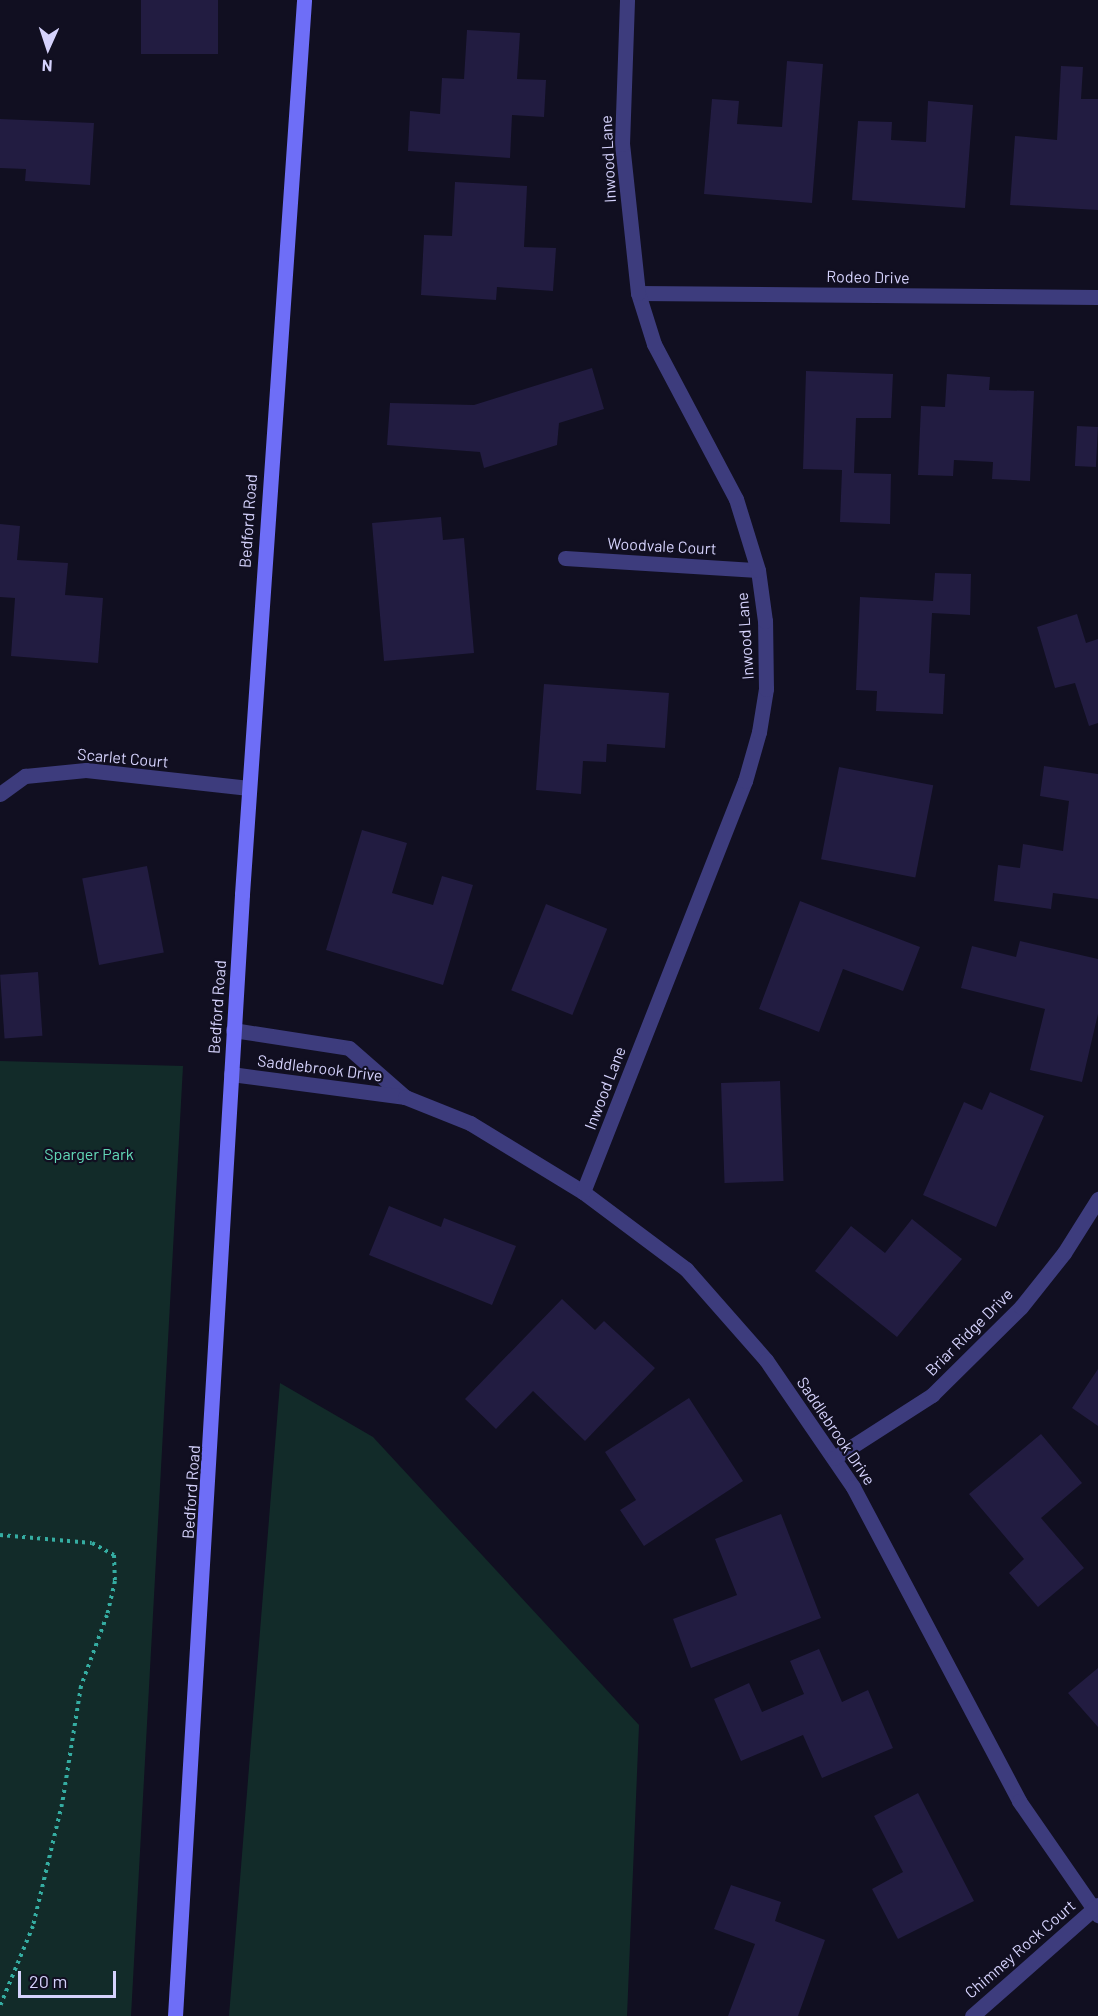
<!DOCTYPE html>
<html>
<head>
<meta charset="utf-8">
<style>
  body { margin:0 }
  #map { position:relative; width:1098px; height:2016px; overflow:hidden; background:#110f21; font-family:Barlow,sans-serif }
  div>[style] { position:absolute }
  .green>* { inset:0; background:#122b29 }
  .building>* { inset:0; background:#221c41; transform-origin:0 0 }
  .path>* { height:4px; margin-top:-2px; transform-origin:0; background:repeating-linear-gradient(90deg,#35ada2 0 3px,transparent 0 7.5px) }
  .street>* { height:15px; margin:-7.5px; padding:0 7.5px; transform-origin:7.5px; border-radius:7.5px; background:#3d3c7d }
  .secondary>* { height:15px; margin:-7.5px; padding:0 7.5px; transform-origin:7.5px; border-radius:7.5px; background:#6e6ef7 }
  span { translate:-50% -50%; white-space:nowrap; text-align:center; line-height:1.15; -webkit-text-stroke:4.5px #110f21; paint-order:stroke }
  .street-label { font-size:16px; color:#d5d2fc }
  .park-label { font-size:16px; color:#62d8b7 }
  .north { position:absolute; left:18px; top:18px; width:60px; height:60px; -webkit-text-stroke:4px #110f21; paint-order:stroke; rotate:183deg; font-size:16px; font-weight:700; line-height:24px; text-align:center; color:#d5d2fc }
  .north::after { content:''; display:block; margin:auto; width:21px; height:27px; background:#d5d2fc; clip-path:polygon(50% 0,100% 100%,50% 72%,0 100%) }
  .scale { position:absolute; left:18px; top:1971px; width:98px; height:27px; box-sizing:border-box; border:3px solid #d5d2fc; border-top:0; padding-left:8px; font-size:18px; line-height:21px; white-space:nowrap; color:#d5d2fc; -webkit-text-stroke:4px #110f21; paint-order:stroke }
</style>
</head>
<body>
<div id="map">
  <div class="green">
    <div style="clip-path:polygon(0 1061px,183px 1066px,131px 2016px,0 2016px)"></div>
    <div style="clip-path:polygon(280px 1383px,373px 1437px,639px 1725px,627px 2016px,229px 2016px)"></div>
  </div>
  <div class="building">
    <div style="left:141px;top:0;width:77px;height:54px"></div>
    <div style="clip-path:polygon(467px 30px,520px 33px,517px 79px,546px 80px,544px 117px,512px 115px,510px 158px,408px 151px,410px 111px,440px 114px,442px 78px,464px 79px)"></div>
    <div style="clip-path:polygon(787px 61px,823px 64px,812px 203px,704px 194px,712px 99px,739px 101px,737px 124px,782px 127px)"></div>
    <div style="clip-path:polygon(1061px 66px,1083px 67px,1081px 99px,1098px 99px,1098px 210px,1010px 205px,1015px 136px,1057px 140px)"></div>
    <div style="clip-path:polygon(928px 101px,973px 105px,965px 208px,852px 200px,858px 121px,892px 122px,891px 140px,926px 142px)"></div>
    <div style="clip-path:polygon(0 119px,94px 123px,90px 185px,25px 181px,26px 169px,0 168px)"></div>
    <div style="clip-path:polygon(455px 182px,527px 186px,524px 247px,556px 248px,553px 291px,497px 287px,496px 300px,421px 295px,424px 235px,452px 236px)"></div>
    <div style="clip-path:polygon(592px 368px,604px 409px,559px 423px,557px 445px,484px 468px,480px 452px,387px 445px,390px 403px,474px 405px)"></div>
    <div style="clip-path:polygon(806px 371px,893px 374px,891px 418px,856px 418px,854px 473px,891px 474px,890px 524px,840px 522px,842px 470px,803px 469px)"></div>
    <div style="clip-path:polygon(947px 374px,990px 377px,989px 390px,1034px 391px,1030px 481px,992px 479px,993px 462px,954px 460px,953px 476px,918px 475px,921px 406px,945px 407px)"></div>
    <div style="left:1077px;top:426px;width:21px;height:40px;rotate:3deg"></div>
    <div style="clip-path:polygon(441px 517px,443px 540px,464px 538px,474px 653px,384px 661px,372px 523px)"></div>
    <div style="clip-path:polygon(0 524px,20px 526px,17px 560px,68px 563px,65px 595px,103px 598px,98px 663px,11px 656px,15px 598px,0 597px)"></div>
    <div style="clip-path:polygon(935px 573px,971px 574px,970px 615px,932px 613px,929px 673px,945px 674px,943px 714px,876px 711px,877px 691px,856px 690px,860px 597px,933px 601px)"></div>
    <div style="clip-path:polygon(1077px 614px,1086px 643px,1098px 639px,1098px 723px,1089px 726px,1075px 683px,1055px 688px,1037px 627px)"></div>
    <div style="clip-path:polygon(544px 684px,669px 693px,665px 748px,607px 744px,606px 762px,583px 761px,581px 794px,536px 790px)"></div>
    <div style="clip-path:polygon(1044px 766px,1098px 774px,1098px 899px,1053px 893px,1051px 909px,994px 901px,998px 865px,1020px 868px,1023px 844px,1063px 851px,1069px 801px,1040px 796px)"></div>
    <div style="left:839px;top:767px;width:96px;height:94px;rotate:11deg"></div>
    <div style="clip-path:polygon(362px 830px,407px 843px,392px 893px,433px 905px,442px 876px,473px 885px,443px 985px,326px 950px)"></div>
    <div style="left:147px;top:866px;width:88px;height:66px;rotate:79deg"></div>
    <div style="clip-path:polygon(800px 901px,920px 947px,903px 991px,843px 969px,819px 1032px,759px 1009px)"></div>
    <div style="left:546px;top:904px;width:66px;height:93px;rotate:22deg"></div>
    <div style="clip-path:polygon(1020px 941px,1098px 959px,1098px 1014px,1082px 1082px,1030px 1070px,1045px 1009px,961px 988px,972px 946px,1016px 957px)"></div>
    <div style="left:38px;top:972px;width:64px;height:38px;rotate:86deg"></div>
    <div style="left:780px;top:1081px;width:100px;height:59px;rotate:88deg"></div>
    <div style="clip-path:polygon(990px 1092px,1044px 1116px,996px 1227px,923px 1195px,964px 1102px,982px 1110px)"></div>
    <div style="clip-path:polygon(389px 1206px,441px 1227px,444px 1218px,516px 1246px,492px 1305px,369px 1255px)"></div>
    <div style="clip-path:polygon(912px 1219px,962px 1259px,897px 1337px,815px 1271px,851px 1226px,885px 1253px)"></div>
    <div style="clip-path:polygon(562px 1299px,595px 1330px,604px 1321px,655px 1368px,585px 1441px,533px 1391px,496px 1429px,465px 1399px)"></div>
    <div style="clip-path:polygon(1098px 1369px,1098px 1426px,1072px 1408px)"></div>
    <div style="clip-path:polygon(689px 1398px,743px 1481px,644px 1546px,620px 1510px,636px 1500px,605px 1452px)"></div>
    <div style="clip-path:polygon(1041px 1434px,1082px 1483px,1041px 1518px,1084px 1568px,1038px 1607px,1009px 1573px,1024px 1559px,969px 1494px)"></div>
    <div style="clip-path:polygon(781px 1514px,821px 1618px,691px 1668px,673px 1619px,737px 1595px,715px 1539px)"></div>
    <div style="clip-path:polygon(819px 1649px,842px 1702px,868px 1690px,893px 1748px,822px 1778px,803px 1735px,741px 1761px,714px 1699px,749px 1683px,762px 1712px,804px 1694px,790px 1661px)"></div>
    <div style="clip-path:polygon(1098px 1668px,1098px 1727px,1068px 1693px)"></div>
    <div style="clip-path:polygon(918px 1793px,974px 1901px,898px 1939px,872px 1889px,903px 1872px,874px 1816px)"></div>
    <div style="clip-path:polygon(731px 1885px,781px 1902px,775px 1921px,825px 1940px,798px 2016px,728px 2016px,755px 1944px,714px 1929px)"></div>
  </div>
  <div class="path">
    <div style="left:0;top:1535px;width:92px;rotate:5deg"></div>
    <div style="left:92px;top:1543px;width:25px;rotate:29deg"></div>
    <div style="left:114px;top:1555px;width:26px;rotate:88deg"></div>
    <div style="left:115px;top:1581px;width:35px;rotate:103deg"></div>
    <div style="left:107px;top:1615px;width:76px;rotate:110.1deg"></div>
    <div style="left:81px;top:1686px;width:120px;rotate:99.1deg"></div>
    <div style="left:62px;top:1804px;width:125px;rotate:103.4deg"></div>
    <div style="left:33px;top:1926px;width:87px;rotate:112.4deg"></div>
  </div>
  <div class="street">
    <div style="left:638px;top:293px;width:460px;rotate:0.5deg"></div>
    <div style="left:565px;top:558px;width:193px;rotate:3.6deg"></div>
    <div style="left:0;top:794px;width:31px;rotate:-36deg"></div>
    <div style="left:25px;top:776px;width:61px;rotate:-5.6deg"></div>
    <div style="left:86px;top:770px;width:164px;rotate:6.3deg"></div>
    <div style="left:233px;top:1030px;width:117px;rotate:8.8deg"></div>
    <div style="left:349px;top:1048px;width:74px;rotate:41.2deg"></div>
    <div style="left:231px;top:1074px;width:176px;rotate:7.5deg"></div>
    <div style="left:405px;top:1097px;width:70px;rotate:21.8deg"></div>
    <div style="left:470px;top:1123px;width:132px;rotate:31.4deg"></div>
    <div style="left:583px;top:1192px;width:129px;rotate:36.8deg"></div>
    <div style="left:686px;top:1269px;width:121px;rotate:48.7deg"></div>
    <div style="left:766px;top:1360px;width:154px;rotate:55.6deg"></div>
    <div style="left:853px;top:1487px;width:355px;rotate:62.1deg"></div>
    <div style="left:1019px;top:1801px;width:139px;rotate:55.3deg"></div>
    <div style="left:583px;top:1192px;width:442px;rotate:-68.5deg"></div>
    <div style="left:745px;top:781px;width:51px;rotate:-74.1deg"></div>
    <div style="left:759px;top:732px;width:44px;rotate:-80.8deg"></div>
    <div style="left:766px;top:689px;width:68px;rotate:-90.8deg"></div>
    <div style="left:765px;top:621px;width:51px;rotate:-97.8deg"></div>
    <div style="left:758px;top:570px;width:74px;rotate:-107.2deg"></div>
    <div style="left:736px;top:499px;width:175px;rotate:-117.9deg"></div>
    <div style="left:654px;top:344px;width:53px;rotate:-107.4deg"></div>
    <div style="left:638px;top:293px;width:150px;rotate:-96.1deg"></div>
    <div style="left:622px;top:144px;width:144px;rotate:-88deg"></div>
    <div style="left:834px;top:1458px;width:117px;rotate:-32.7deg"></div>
    <div style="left:932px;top:1395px;width:125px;rotate:-44.7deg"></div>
    <div style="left:1021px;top:1307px;width:69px;rotate:-51.5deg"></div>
    <div style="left:1064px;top:1253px;width:64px;rotate:-57.8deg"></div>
    <div style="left:972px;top:2016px;width:168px;rotate:-41.4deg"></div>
  </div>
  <div class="secondary">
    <div style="left:175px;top:2016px;width:1124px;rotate:-86.58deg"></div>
    <div style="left:242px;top:894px;width:896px;rotate:-86.03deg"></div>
  </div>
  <div class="street-label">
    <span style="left:608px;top:159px;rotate:-93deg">Inwood Lane</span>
    <span style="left:868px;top:277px;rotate:1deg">Rodeo Drive</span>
    <span style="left:248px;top:521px;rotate:-86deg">Bedford Road</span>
    <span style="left:662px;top:546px;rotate:3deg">Woodvale Court</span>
    <span style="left:745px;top:636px;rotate:-94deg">Inwood Lane</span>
    <span style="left:123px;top:758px;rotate:5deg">Scarlet Court</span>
    <span style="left:217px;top:1007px;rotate:-86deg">Bedford Road</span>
    <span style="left:320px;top:1068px;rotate:7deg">Saddlebrook Drive</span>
    <span style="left:605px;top:1088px;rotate:-69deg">Inwood Lane</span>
    <span style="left:969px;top:1332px;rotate:-45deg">Briar Ridge Drive</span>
    <span style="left:836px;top:1431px;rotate:56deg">Saddlebrook Drive</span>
    <span style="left:191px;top:1492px;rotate:-86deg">Bedford Road</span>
    <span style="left:1020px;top:1949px;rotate:-41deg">Chimney Rock Court</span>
  </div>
  <div class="park-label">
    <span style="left:89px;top:1154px">Sparger Park</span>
  </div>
  <div class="north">N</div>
  <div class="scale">20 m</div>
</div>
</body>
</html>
